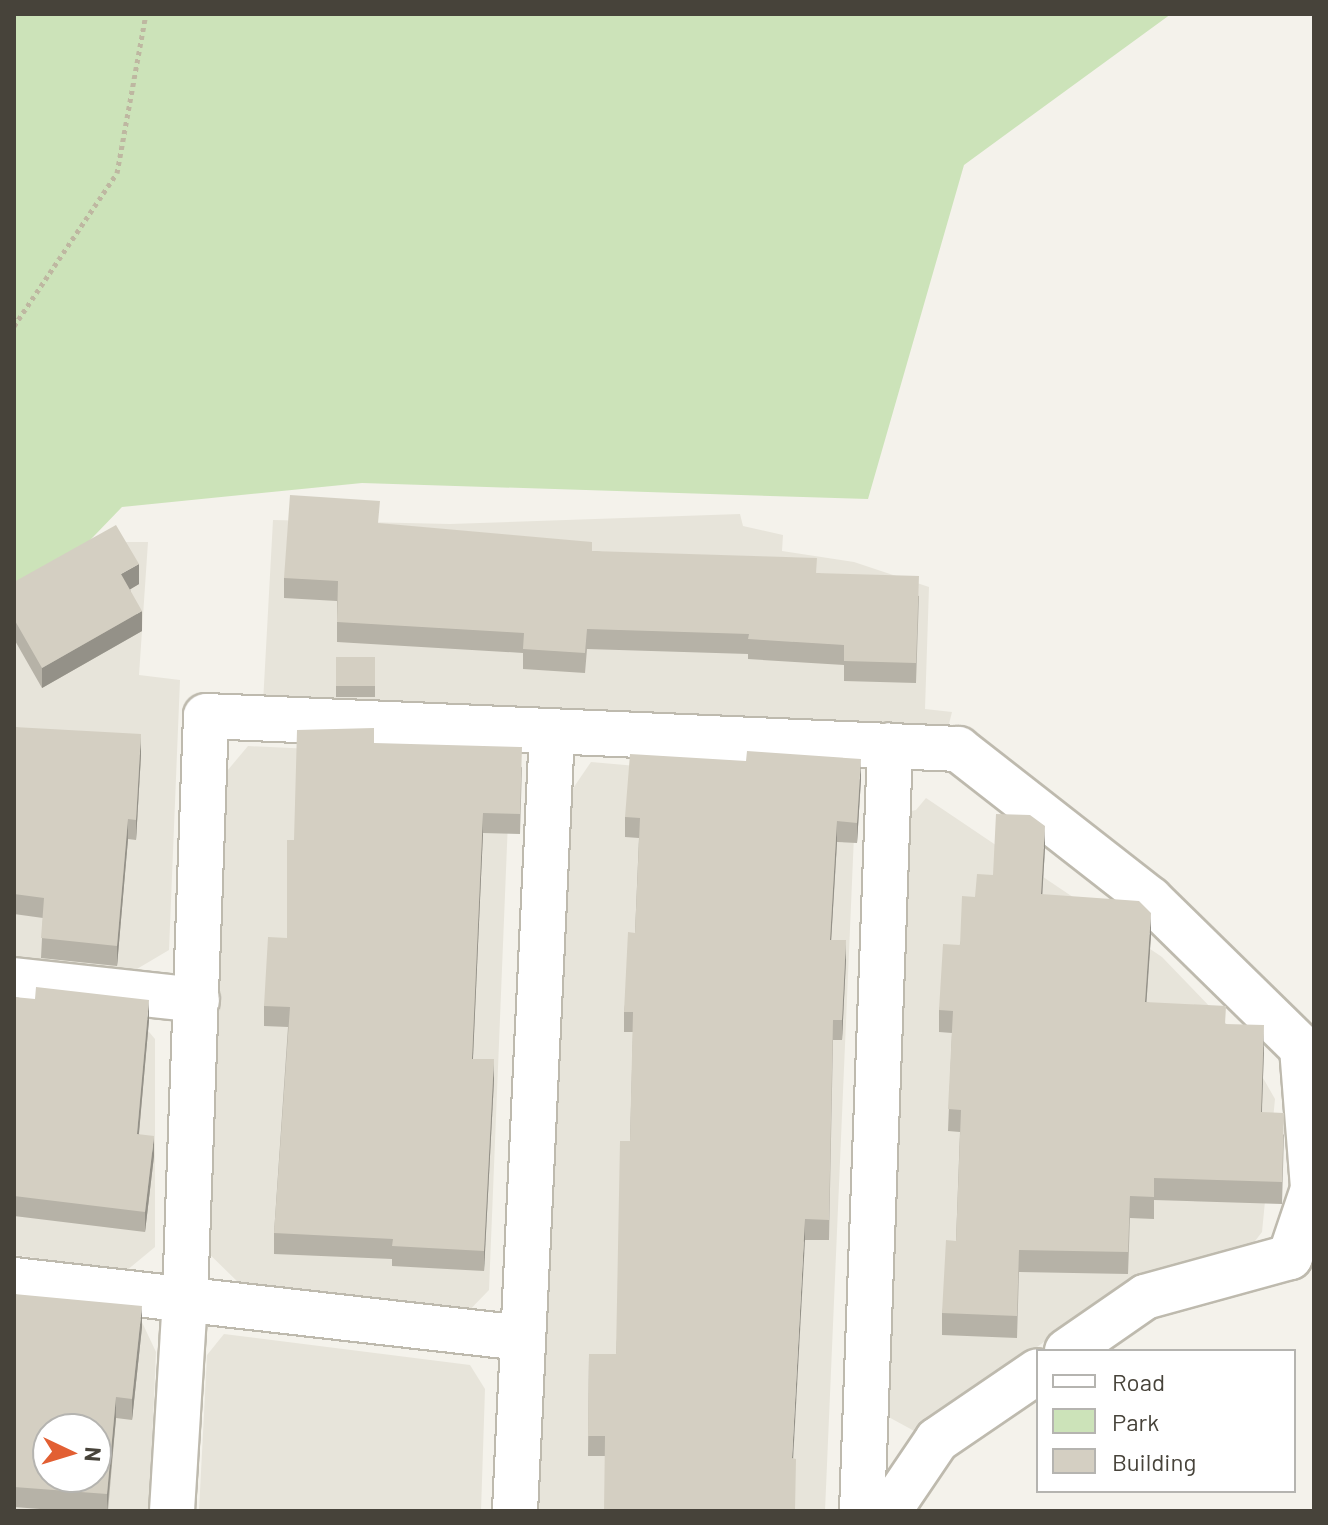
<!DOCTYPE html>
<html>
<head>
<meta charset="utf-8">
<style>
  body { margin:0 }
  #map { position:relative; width:1328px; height:1525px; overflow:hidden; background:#f4f2eb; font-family:Barlow,sans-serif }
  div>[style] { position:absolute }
  .residential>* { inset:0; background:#e7e4da }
  .green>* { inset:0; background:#cce3b9 }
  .path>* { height:5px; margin-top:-2.5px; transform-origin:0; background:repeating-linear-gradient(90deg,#beb7a1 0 4px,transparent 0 8px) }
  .roads { filter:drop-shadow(2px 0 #bebaae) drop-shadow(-2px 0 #bebaae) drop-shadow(0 2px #bebaae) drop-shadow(0 -2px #bebaae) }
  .minor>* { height:44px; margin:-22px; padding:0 22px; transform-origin:22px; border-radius:22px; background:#fff }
  .wall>* { inset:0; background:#b6b2a7; transform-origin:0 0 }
  .shaded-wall>* { inset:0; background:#949188 }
  .building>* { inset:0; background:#d4cfc2; transform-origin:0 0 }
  span { translate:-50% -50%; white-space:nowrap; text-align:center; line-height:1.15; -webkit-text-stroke:8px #fff; paint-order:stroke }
  .frame { position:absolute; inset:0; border:16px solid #47433a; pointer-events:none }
  .legend { position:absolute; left:1036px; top:1349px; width:260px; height:144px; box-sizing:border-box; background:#fff; border:2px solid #b5b4b0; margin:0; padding:10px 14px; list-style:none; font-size:24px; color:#47433a }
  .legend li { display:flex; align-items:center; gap:16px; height:40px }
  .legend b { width:40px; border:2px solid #b5b4b0 }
  .north { position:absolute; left:32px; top:1413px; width:80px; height:80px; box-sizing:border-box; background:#fff; border:2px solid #b5b4b0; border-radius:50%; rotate:94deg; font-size:22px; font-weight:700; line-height:32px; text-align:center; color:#47433a }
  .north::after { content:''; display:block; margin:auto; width:28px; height:36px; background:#e25f33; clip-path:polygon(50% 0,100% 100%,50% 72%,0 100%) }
</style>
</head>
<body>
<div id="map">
  <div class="residential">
    <div style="clip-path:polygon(740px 514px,743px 526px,783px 535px,782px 551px,854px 562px,929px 587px,925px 709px,952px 712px,947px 732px,263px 703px,273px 520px,450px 524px)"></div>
    <div style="clip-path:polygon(87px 542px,148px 542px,139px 675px,180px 680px,169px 950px,120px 979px,14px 963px,14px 619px)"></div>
    <div style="clip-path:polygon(248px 746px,481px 757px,509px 796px,489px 1290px,460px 1320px,242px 1286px,196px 1241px,222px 777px)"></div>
    <div style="clip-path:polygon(591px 762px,831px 783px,855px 812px,825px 1511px,530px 1511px,567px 797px)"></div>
    <div style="clip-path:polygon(926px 798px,1162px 957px,1241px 1039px,1275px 1099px,1262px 1232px,1242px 1258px,1138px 1274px,918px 1433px,872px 1408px,898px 814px,916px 810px)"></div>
    <div style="clip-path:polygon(14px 1003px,138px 1019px,155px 1039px,155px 1247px,126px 1271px,14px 1255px)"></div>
    <div style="clip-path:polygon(evenodd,14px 1306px,140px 1318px,156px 1352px,149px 1511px,14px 1511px,14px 1306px,48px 1429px,96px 1429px,96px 1477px,48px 1477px,48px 1429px)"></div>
    <div style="clip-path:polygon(224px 1334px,470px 1365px,485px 1389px,481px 1511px,199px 1511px,207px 1355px)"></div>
  </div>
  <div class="green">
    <div style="clip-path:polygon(14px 14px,1171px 14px,964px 165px,868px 499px,362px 483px,122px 507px,14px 619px)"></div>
  </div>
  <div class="path">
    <div style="left:14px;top:326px;width:184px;rotate:-56.1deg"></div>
    <div style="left:117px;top:173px;width:162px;rotate:-79.7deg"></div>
  </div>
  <div class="roads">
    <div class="minor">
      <div style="left:14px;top:980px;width:184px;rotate:6.2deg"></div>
      <div style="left:14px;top:1280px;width:511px;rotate:6.51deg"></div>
      <div style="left:172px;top:1511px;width:214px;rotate:-86.5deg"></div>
      <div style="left:185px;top:1297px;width:581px;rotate:-87.93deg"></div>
      <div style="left:206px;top:716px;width:753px;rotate:2.51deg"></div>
      <div style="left:958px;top:749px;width:244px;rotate:38deg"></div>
      <div style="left:1150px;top:899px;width:213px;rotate:44.4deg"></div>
      <div style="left:1302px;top:1048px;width:141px;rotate:85.5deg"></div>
      <div style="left:1313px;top:1189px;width:72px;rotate:108.7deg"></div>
      <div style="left:1290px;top:1257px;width:150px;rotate:164.6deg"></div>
      <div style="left:1145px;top:1297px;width:95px;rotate:145.3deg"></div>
      <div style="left:515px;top:1511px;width:781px;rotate:-87.28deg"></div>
      <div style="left:862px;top:1511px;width:766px;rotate:-87.9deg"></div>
      <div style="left:889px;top:1511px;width:86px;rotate:-55.9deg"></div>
      <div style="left:937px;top:1440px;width:122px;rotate:-34.3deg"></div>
    </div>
  </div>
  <div class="wall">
    <div style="clip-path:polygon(592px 551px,817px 573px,919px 596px,916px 683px,844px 681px,844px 665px,748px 659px,748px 654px,587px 649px,585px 673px,523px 669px,523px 653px,337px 642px,337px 601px,284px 598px,284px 578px)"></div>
    <div style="clip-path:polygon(14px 582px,139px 584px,130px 589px,142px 631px,42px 688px,14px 639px)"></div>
    <div style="left:336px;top:657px;width:39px;height:40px"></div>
    <div style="clip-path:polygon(14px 727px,141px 755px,136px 840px,128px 839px,117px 966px,41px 958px,43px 918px,14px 914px)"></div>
    <div style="clip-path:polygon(522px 767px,520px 834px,483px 833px,473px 1059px,494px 1080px,484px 1271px,392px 1266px,392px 1259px,274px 1254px,274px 1233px,288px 1027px,264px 1026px,264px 1006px,287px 938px,294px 840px)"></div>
    <div style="clip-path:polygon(861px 779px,857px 843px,837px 842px,831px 940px,846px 960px,842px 1040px,833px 1040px,829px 1240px,805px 1240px,605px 1456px,588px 1456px,589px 1354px,616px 1354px,630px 1141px,633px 1032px,624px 1032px,624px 1012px,635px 933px,639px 838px,625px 837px,625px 817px)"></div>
    <div style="clip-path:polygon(1045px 848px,1042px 895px,1151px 935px,1146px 1002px,1226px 1024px,1264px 1047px,1262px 1112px,1284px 1135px,1282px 1204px,1154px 1200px,1154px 1219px,1130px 1218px,1128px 1274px,1019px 1272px,1017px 1338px,942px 1335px,942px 1313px,956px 1241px,960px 1132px,948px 1131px,952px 1033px,939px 1032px,939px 1010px,975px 897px,993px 875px)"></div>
    <div style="clip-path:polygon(14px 997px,149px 1020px,139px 1134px,154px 1156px,145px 1232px,14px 1216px)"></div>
    <div style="clip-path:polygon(14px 1294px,142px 1327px,132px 1420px,116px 1418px,108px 1511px,66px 1511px,14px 1507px)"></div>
  </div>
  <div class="shaded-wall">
    <div style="clip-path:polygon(139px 564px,139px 584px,121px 595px,121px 574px)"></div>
    <div style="clip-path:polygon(142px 611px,142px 631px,42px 688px,42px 668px)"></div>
    <div style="clip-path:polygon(141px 734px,141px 755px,136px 840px,136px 820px)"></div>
    <div style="clip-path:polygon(861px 759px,861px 779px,857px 843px,857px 823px)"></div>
    <div style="clip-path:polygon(483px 813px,483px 833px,472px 1079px,472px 1059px)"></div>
    <div style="clip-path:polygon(128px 819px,128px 839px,117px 966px,117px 946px)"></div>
    <div style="clip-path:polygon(837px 821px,837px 842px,830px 960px,830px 940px)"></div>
    <div style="clip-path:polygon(1045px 826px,1045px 848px,1041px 916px,1041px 894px)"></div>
    <div style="clip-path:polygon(1151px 913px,1151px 935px,1145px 1024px,1145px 1002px)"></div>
    <div style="clip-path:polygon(846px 940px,846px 960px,842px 1040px,842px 1020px)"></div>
    <div style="clip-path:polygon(149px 1000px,149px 1020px,137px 1154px,137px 1134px)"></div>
    <div style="clip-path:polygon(1264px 1025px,1264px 1047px,1261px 1134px,1261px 1112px)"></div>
    <div style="clip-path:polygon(494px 1059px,494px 1080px,484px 1271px,484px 1251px)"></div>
    <div style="clip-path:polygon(154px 1136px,154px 1156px,145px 1232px,145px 1212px)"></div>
    <div style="clip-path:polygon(805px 1219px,805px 1240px,792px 1479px,792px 1458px)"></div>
    <div style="clip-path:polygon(142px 1306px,142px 1327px,132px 1420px,132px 1399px)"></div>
    <div style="clip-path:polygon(116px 1397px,116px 1418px,107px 1511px,107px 1494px)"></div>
  </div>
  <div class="building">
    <div style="clip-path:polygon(290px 495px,380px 501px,378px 523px,592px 542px,592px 551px,817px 558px,816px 573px,919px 576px,916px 663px,844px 661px,844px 645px,748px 639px,749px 634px,587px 629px,585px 653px,523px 649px,524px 633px,337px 622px,338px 581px,284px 578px)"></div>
    <div style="clip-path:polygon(116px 525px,139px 564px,121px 574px,142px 611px,42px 668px,14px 619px,14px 582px)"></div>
    <div style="left:336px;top:657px;width:39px;height:29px"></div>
    <div style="clip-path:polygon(14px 727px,141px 734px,136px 820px,128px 819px,117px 946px,41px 938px,44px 898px,14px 894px)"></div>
    <div style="clip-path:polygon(374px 728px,374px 743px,522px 747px,520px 814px,483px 813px,472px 1059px,494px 1059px,484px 1251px,392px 1246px,393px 1239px,274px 1233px,290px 1007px,264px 1006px,268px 937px,287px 938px,287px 840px,294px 840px,297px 730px)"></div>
    <div style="clip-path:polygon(747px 751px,861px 759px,857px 823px,837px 821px,830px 940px,846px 940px,842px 1020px,833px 1020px,829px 1220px,805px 1219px,792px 1458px,796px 1459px,795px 1511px,604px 1511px,605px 1436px,588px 1436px,589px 1354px,616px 1354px,620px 1141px,630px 1141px,633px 1012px,624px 1012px,628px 932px,635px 933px,640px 818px,625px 817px,630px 754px,746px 761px)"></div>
    <div style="clip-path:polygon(996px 814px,1030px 815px,1045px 826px,1041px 894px,1139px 901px,1151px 913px,1145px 1002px,1226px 1006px,1225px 1024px,1264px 1025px,1261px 1112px,1284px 1113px,1282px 1182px,1154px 1178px,1154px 1197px,1130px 1196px,1128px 1252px,1019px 1250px,1017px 1316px,942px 1313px,946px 1240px,956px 1241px,961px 1110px,948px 1109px,953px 1011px,939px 1010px,943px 944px,960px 945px,962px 896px,975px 897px,977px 874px,993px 875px)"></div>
    <div style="clip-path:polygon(36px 987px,149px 1000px,137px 1134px,154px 1136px,145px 1212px,14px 1196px,14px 997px,35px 999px)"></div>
    <div style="clip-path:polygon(evenodd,14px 1294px,142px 1306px,132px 1399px,116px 1397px,107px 1494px,14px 1487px,14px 1294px,48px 1429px,96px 1429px,96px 1477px,48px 1477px,48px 1429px)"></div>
  </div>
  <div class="frame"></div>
  <ul class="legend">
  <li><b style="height:10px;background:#fff"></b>Road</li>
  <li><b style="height:22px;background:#cce3b9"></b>Park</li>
  <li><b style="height:22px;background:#d4cfc2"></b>Building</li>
  </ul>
  <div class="north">N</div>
</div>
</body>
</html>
